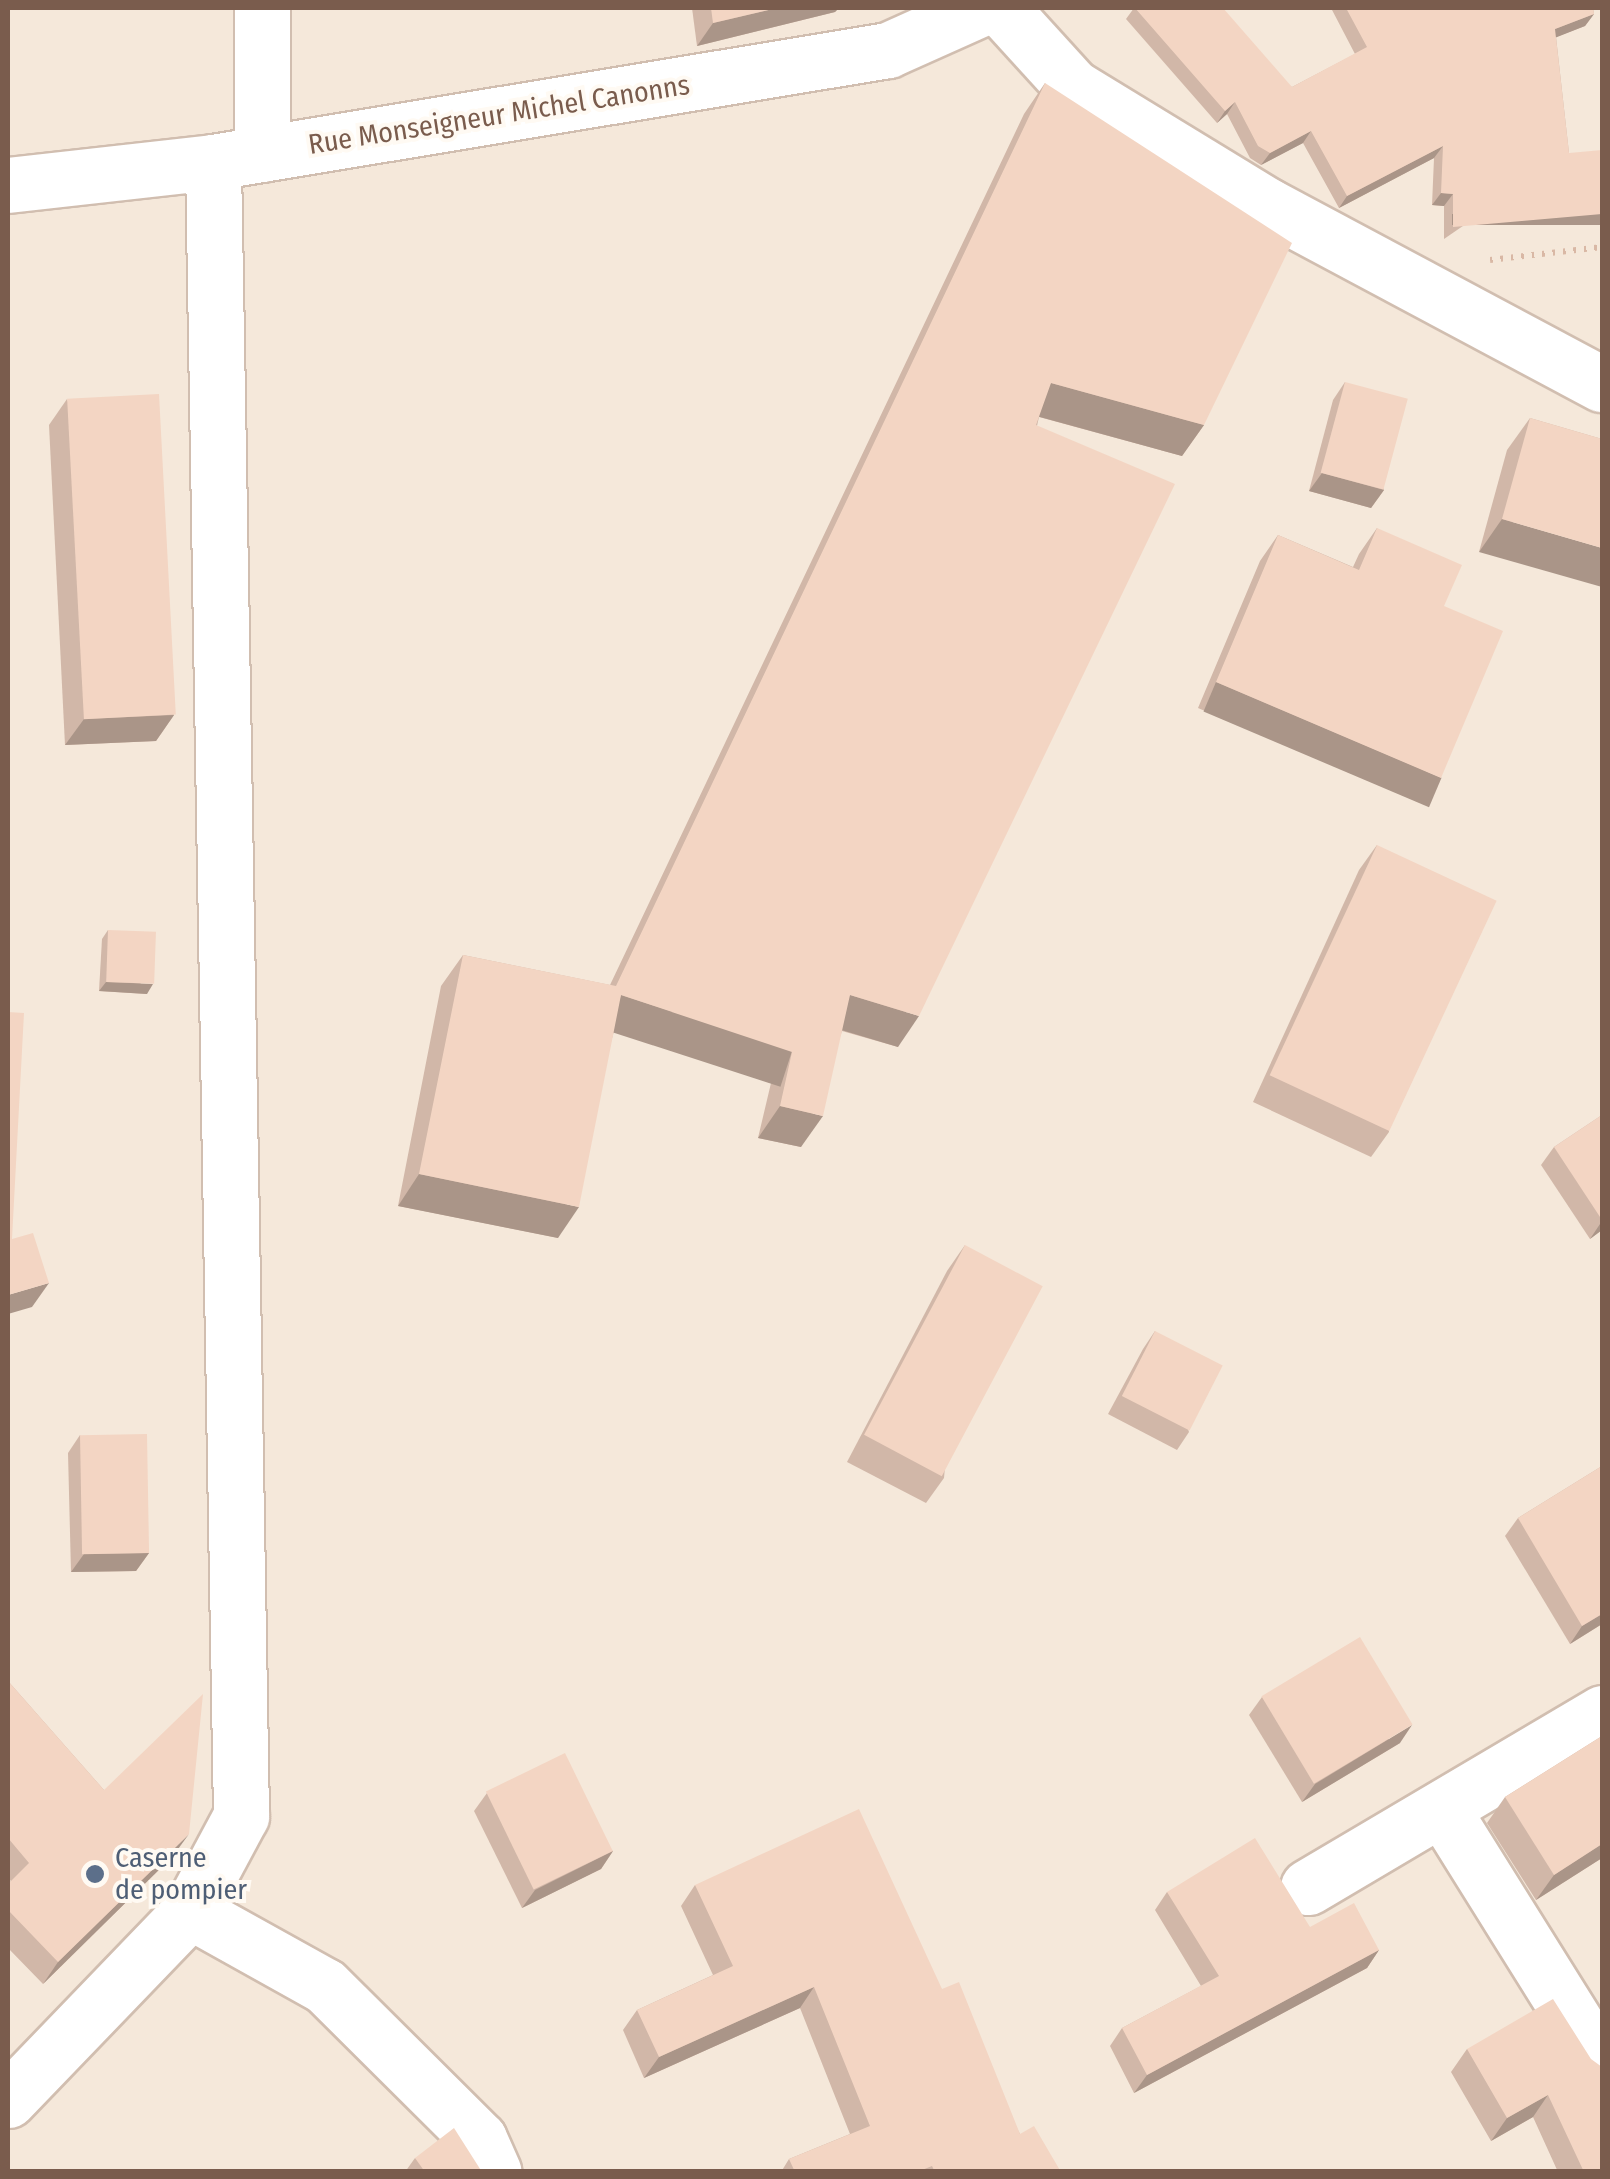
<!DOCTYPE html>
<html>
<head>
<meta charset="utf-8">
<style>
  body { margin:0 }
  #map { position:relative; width:1610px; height:2179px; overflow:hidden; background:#fdf6ec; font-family:"Fira Sans Condensed",sans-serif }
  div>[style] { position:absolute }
  .residential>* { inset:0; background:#f5e8da; transform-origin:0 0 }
  .path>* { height:6px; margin-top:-3px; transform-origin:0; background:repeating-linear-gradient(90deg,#d9b8a5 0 2.5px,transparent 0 10.5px) }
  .roads { filter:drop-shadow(2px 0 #d1beb0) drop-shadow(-2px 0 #d1beb0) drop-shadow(0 2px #d1beb0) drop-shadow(0 -2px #d1beb0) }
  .minor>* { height:55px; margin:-27.5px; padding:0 27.5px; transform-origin:27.5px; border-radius:27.5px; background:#fff }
  .wall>* { inset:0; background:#d1b7a8 }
  .shaded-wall>* { inset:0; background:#aa9588; transform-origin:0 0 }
  .building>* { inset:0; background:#f3d5c3; transform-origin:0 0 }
  .dots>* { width:28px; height:28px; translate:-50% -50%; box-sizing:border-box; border:5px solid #fffaf3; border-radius:50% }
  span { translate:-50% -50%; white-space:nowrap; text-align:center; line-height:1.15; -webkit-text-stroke:8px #fffaf3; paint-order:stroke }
  .street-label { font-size:28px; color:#7a5c4d }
  .service-label { font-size:28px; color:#4e5e75 }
  .left { translate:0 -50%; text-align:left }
  .frame { position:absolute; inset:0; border:10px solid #7a5c4d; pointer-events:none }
</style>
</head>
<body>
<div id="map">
  <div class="residential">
    <div style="left:8px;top:8px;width:1594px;height:2163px"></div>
  </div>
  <div class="path">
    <div style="left:1490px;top:260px;width:113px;rotate:-6.6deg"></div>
  </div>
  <div class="roads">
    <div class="minor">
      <div style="left:1001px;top:8px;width:107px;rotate:47.7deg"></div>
      <div style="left:1073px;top:87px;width:228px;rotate:31.4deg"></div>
      <div style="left:1268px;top:206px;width:378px;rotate:28.1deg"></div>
      <div style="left:262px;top:154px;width:146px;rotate:-90deg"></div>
      <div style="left:8px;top:185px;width:206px;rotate:-6.4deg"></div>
      <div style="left:213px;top:162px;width:684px;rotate:-9.42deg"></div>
      <div style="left:888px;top:50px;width:103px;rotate:-24.1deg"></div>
      <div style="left:1442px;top:1809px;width:302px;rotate:58deg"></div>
      <div style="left:1308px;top:1887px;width:342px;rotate:-30.6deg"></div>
      <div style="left:190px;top:1911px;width:154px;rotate:29.1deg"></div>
      <div style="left:325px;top:1986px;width:217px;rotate:44.8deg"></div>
      <div style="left:479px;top:2139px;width:36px;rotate:66deg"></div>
      <div style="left:8px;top:2100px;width:262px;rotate:-46.1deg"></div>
      <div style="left:190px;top:1911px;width:108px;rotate:-61.8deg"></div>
      <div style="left:241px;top:1816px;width:1654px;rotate:-90.97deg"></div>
    </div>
  </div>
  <div class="wall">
    <div style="clip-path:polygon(692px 8px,839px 8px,835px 12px,697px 46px)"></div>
    <div style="clip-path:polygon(1134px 8px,1292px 87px,1355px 54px,1331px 8px,1593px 8px,1594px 14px,1585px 26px,1556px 37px,1569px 153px,1444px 239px,1444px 206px,1432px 205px,1434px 158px,1339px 208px,1303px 143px,1261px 165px,1250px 158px,1227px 114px,1217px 123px,1126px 19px)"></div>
    <div style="clip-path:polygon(1045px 83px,1204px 425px,1182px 456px,1039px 417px,898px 1047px,842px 1031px,801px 1147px,758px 1138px,771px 1083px,614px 1031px,558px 1238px,398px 1206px,441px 986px,463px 955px,610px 985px,1024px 114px)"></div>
    <div style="clip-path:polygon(1345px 382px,1384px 490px,1371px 508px,1309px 491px,1333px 400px)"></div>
    <div style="clip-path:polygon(67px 399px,174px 715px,156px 741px,65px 745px,49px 425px)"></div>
    <div style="clip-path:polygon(1530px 418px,1602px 439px,1479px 552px,1507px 450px)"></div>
    <div style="clip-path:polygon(1377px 528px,1444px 606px,1423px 804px,1198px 708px,1260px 561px,1278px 535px,1353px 567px,1359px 554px)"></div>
    <div style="clip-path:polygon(1377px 845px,1389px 1132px,1371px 1157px,1253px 1102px,1359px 870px)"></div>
    <div style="clip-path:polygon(108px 930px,147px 994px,99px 991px,102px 939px)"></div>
    <div style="clip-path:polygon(1602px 1115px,1602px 1230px,1590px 1239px,1541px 1165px,1554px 1147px)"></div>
    <div style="clip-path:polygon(965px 1245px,944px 1478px,926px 1503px,847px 1462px,947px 1271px)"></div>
    <div style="clip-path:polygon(1155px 1331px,1189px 1432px,1177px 1450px,1108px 1414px,1143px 1349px)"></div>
    <div style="clip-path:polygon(80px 1435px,149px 1553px,136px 1571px,71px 1572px,68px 1453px)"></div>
    <div style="clip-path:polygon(1602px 1466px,1602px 1624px,1570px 1644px,1505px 1536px,1518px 1518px)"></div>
    <div style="clip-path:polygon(8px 1681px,104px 1790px,173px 1856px,43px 1984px,8px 1948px,8px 1884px,11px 1881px,8px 1878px)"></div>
    <div style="clip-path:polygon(1262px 1697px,1400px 1743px,1302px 1802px,1249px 1715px)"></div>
    <div style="clip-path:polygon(1602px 1736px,1602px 1858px,1536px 1900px,1487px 1823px,1505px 1797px)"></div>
    <div style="clip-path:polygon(487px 1793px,613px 1851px,601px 1869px,522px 1908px,474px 1811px)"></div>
    <div style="clip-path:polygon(695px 1885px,942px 1989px,1020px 2134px,1061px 2172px,781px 2172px,789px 2159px,850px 2134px,800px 2008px,644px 2078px,623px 2030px,637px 2010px,713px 1975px,681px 1906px)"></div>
    <div style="clip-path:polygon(1167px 1892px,1310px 1927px,1379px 1950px,1367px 1968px,1134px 2093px,1110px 2046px,1122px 2028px,1201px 1986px,1155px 1910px)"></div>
    <div style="clip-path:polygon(1467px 2049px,1591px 2059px,1602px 2172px,1558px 2172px,1533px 2117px,1491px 2141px,1451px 2072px)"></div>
    <div style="clip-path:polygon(415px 2158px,482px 2172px,405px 2172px)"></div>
  </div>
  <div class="shaded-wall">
    <div style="clip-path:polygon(777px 8px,839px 8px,835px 12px,697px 46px,713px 23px)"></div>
    <div style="clip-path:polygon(1594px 14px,1585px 26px,1547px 41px,1555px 29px)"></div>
    <div style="clip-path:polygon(1235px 102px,1227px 114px,1217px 123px,1225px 111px)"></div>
    <div style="clip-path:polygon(1311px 131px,1303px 143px,1261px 165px,1270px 153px)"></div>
    <div style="clip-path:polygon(1443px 146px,1434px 158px,1339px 208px,1347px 196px)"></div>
    <div style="clip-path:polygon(1441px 193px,1453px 194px,1444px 206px,1432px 205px)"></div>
    <div style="left:1602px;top:214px;width:11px;height:150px;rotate:90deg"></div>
    <div style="clip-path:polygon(1051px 383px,1204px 425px,1182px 456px,1029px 414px)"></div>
    <div style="clip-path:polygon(1322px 473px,1384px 490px,1371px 508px,1309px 491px)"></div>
    <div style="clip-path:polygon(1502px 519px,1602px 548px,1602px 587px,1479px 552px)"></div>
    <div style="left:1216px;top:682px;width:245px;height:32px;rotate:23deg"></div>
    <div style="clip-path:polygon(174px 715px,156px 741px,65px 745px,84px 719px)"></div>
    <div style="clip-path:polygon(106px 982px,153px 984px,147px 994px,99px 991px)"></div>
    <div style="left:621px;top:995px;width:180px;height:38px;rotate:18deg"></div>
    <div style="clip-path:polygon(850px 995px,919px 1016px,898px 1047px,828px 1026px)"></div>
    <div style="clip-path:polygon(780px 1106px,823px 1116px,801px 1147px,758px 1138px)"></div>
    <div style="clip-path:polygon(419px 1174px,579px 1207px,558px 1238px,398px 1206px)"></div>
    <div style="clip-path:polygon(1602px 1221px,1602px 1230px,1590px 1239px)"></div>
    <div style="clip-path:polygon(49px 1283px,32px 1307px,8px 1314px,8px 1295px)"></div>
    <div style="clip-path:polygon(149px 1553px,136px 1571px,71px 1572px,84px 1554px)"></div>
    <div style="clip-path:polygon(1602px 1614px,1602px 1624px,1570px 1644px,1582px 1626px)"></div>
    <div style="clip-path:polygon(1412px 1725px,1400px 1743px,1302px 1802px,1315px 1784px)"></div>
    <div style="clip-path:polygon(189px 1834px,173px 1856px,43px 1984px,58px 1962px)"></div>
    <div style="clip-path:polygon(1602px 1844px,1602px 1858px,1536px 1900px,1554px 1875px)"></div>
    <div style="clip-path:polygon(613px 1851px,601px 1869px,522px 1908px,535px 1890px)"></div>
    <div style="clip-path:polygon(1379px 1950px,1367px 1968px,1134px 2093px,1147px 2075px)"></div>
    <div style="clip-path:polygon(814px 1987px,800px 2008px,644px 2078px,659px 2057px)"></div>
    <div style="clip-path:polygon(1548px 2095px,1533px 2117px,1491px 2141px,1507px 2118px)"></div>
  </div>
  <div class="building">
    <div style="clip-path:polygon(711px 8px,777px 8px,713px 23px)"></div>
    <div style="clip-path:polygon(1135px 8px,1223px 8px,1292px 87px,1367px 47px,1346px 8px,1593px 8px,1594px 14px,1555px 29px,1569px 153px,1602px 150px,1602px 214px,1453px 227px,1453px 194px,1441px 193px,1443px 146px,1347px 196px,1311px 131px,1270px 153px,1258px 146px,1235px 102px,1225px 111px)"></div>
    <div style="clip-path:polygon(1045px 83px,1292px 243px,1204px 425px,1051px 383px,1036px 425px,1175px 484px,919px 1016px,850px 995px,823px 1116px,780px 1106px,792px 1052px,621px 995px,579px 1207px,419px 1174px,463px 955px,616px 986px)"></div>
    <div style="left:1345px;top:382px;width:65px;height:94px;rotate:15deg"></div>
    <div style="left:159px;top:394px;width:321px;height:92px;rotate:87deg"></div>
    <div style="clip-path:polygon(1530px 418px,1602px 439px,1602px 548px,1502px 519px)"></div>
    <div style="clip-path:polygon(1377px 528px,1462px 565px,1444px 606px,1503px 631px,1441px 778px,1216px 682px,1278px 535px,1359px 570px)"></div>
    <div style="left:1377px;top:845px;width:132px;height:254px;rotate:25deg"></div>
    <div style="left:108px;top:930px;width:48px;height:52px;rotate:2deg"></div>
    <div style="clip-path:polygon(8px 1012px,24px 1013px,12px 1239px,33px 1233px,49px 1283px,8px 1295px)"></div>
    <div style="clip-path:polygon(1602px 1115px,1602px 1220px,1554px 1147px)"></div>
    <div style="left:965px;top:1245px;width:88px;height:215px;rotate:28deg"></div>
    <div style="left:1155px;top:1331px;width:76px;height:73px;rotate:27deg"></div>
    <div style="left:147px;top:1434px;width:119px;height:67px;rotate:89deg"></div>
    <div style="clip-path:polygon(1602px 1466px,1602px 1614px,1582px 1626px,1518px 1518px)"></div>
    <div style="left:1360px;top:1637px;width:102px;height:115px;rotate:59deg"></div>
    <div style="clip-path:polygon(8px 1681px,104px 1790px,203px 1694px,189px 1834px,58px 1962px,8px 1910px,8px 1884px,29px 1863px,8px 1838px)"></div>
    <div style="clip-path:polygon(1602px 1736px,1602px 1844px,1554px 1875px,1505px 1797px)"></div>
    <div style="left:565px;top:1753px;width:109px;height:88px;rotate:64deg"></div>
    <div style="clip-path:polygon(859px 1809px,942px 1989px,959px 1982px,1020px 2134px,1034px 2126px,1061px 2172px,935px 2172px,932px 2166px,917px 2172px,795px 2172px,789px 2159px,870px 2126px,814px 1987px,659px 2057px,637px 2010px,733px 1966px,695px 1885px)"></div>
    <div style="clip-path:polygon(1255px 1838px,1310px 1927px,1354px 1903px,1379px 1950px,1147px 2075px,1122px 2028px,1219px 1976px,1167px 1892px)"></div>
    <div style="clip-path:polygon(1553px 1999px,1591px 2059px,1602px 2067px,1602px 2172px,1584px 2172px,1548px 2095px,1507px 2118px,1467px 2049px)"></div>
    <div style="clip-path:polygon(454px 2128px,482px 2172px,425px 2172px,415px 2158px)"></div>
  </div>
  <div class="dots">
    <div style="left:95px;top:1874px;background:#5c6f8a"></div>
  </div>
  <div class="street-label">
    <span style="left:499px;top:115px;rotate:-9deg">Rue Monseigneur Michel Canonns</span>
  </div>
  <div class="service-label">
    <span class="left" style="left:115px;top:1874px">Caserne<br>de pompier</span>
  </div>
  <div class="frame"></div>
</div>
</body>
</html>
